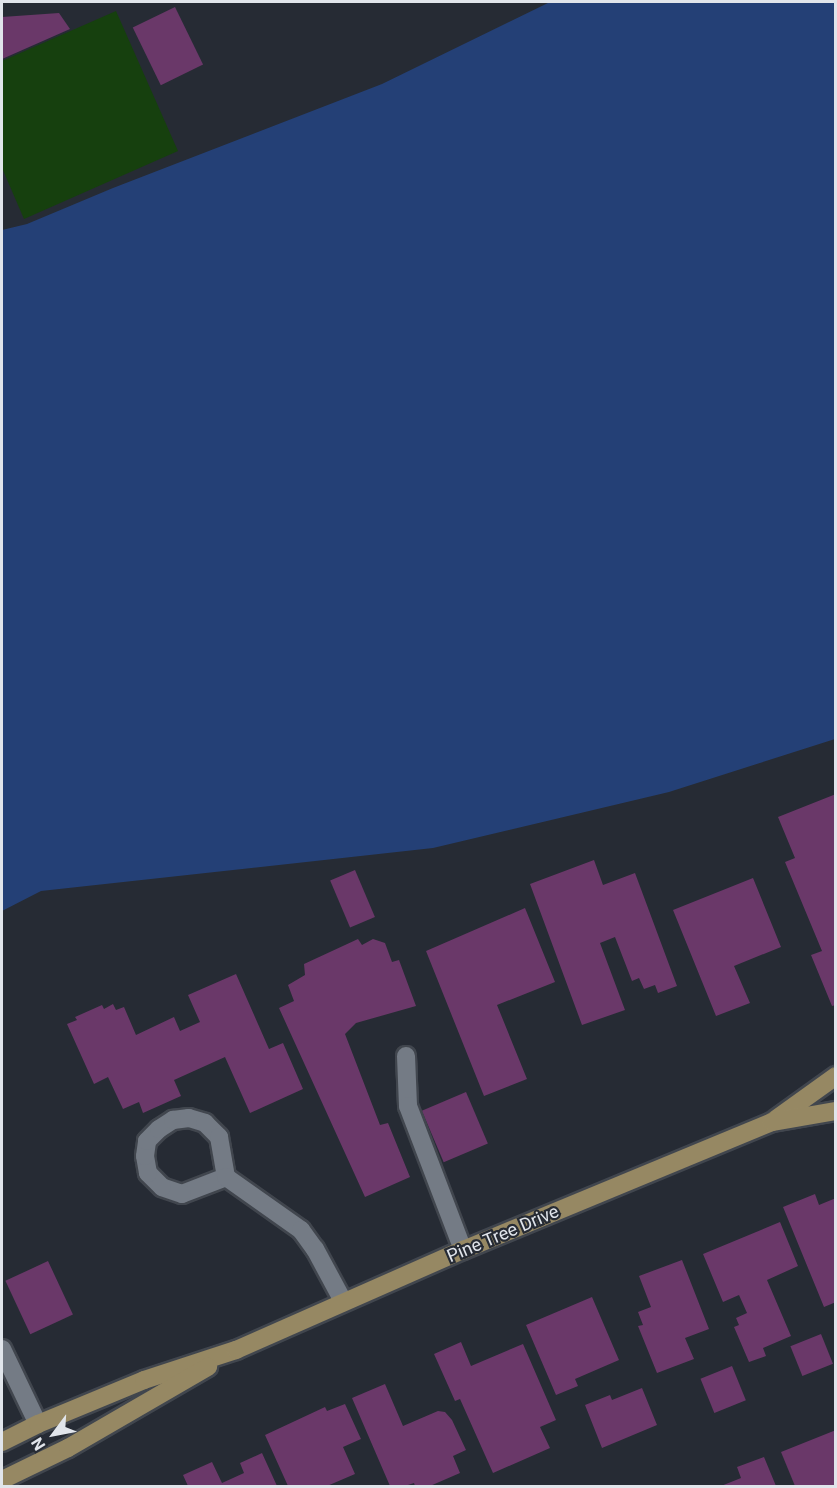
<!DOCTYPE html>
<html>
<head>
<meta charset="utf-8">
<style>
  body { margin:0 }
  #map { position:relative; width:837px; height:1488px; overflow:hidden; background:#262b34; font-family:Roboto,sans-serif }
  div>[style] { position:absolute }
  .green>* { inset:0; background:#16400e }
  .water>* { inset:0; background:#244076 }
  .building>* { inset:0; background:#6a3869; transform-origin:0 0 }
  .roads { filter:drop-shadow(2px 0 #41464e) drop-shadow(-2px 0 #41464e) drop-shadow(0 2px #41464e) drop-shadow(0 -2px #41464e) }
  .minor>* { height:18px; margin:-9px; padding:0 9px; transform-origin:9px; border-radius:9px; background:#747b85 }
  .major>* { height:18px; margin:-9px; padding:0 9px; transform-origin:9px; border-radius:9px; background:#968863 }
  span { translate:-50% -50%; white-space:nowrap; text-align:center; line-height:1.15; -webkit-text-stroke:4.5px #262b34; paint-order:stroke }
  .street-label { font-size:18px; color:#e1e5eb }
  .frame { position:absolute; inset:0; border:3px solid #e1e5eb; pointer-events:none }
  .north { position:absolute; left:24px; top:1404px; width:60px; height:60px; -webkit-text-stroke:4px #262b34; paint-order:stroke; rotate:238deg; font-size:16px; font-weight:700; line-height:24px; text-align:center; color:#e1e5eb }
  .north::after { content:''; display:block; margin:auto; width:21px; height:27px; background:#e1e5eb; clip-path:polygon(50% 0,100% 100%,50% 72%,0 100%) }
</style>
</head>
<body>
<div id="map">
  <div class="green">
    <div style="clip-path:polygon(116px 11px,178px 151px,24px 219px,2px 168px,2px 61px)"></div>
  </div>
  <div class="water">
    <div style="clip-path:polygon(550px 2px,835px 2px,835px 739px,669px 792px,433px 848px,41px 891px,2px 911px,2px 230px,27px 224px,113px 188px,382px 84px)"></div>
  </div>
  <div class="building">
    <div style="left:175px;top:7px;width:64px;height:47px;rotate:64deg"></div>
    <div style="clip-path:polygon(59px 13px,70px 29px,2px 59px,2px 17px)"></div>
    <div style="clip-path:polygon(836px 794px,836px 1005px,832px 1006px,811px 955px,822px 951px,785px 862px,795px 858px,778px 817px)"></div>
    <div style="clip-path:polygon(594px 860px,603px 885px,635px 873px,677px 986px,658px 993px,655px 985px,644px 989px,639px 978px,632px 981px,615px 937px,600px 943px,625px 1010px,582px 1025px,530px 884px)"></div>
    <div style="left:355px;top:870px;width:51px;height:27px;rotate:67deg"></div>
    <div style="clip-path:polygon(753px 878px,781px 947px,734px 966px,750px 1003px,716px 1016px,673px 910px)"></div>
    <div style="clip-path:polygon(525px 908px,555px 982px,497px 1005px,527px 1079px,484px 1096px,426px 951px)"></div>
    <div style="clip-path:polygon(358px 939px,362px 945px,373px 939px,385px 943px,392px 962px,399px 960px,416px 1006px,356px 1023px,345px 1034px,380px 1125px,388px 1123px,410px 1177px,365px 1197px,279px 1008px,294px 1001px,288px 985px,305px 975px,304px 964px)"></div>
    <div style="clip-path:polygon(236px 974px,269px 1049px,283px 1043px,303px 1089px,250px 1113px,225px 1057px,174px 1080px,181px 1096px,143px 1113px,139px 1102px,123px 1109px,108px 1077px,94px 1084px,67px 1024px,77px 1020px,75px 1017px,102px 1005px,104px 1009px,113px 1004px,116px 1010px,124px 1007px,136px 1035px,174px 1017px,180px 1031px,200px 1022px,188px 995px)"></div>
    <div style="left:466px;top:1092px;width:56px;height:48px;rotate:67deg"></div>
    <div style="clip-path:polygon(815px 1194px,819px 1205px,836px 1198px,836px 1302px,824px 1307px,783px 1207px)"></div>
    <div style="clip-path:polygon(780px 1222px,798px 1266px,767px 1280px,791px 1336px,763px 1348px,766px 1356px,749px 1362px,734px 1327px,739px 1325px,736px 1318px,747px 1313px,739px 1295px,723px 1302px,703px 1254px)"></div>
    <div style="clip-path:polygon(682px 1260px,709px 1329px,685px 1338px,694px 1359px,657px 1373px,638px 1326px,643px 1325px,638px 1312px,651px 1307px,639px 1276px)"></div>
    <div style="left:48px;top:1261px;width:59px;height:47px;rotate:65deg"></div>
    <div style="clip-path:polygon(592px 1297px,619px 1360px,575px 1379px,578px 1386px,556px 1395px,526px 1325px)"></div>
    <div style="left:821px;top:1334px;width:32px;height:33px;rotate:68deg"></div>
    <div style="clip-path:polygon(461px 1342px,471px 1366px,523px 1344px,556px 1420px,540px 1427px,550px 1448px,493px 1473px,460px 1399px,455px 1401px,434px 1354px)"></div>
    <div style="left:732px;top:1366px;width:37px;height:34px;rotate:68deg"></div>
    <div style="clip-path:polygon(385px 1384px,403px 1426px,438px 1411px,445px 1412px,452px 1420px,466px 1450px,453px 1456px,460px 1473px,430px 1486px,415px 1486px,414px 1483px,405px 1486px,390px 1486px,352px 1398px)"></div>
    <div style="clip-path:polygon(642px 1388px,657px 1425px,602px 1448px,585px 1405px,610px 1395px,612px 1400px)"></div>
    <div style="clip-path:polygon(345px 1404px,361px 1439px,343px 1447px,355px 1474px,327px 1486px,288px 1486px,265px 1435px,325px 1407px,327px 1411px)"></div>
    <div style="clip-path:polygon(836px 1430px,836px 1486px,795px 1486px,781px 1452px)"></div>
    <div style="clip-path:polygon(262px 1453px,277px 1486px,188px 1486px,183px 1475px,212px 1462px,222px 1483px,244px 1473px,240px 1463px)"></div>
    <div style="clip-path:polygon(764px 1457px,776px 1486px,721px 1486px,741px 1478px,737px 1467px)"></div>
  </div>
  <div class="roads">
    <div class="minor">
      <div style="left:406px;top:1056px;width:50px;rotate:87.7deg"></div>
      <div style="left:408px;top:1106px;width:154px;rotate:69.1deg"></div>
      <div style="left:226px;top:1177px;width:47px;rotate:158.9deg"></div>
      <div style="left:182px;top:1194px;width:21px;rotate:-161deg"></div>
      <div style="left:162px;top:1187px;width:20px;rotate:-135deg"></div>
      <div style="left:148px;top:1173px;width:17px;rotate:-100deg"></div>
      <div style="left:145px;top:1156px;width:15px;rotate:-82deg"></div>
      <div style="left:147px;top:1141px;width:17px;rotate:-45deg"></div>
      <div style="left:159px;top:1129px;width:17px;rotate:-33deg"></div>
      <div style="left:173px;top:1120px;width:16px;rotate:-7deg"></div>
      <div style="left:189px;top:1118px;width:17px;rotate:17deg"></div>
      <div style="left:205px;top:1123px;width:20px;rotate:45deg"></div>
      <div style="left:219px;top:1137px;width:41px;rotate:80.1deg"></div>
      <div style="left:226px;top:1177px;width:92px;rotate:35.2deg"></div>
      <div style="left:301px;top:1230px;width:24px;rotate:54deg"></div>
      <div style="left:315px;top:1249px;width:59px;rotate:61.7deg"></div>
      <div style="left:2px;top:1349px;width:83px;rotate:64.4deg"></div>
    </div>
    <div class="major">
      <div style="left:776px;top:1119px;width:74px;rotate:-35.6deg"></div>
      <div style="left:2px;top:1442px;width:40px;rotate:-26.6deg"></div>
      <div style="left:38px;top:1424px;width:115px;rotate:-22.5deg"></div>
      <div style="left:144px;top:1380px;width:97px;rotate:-18.1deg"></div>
      <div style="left:236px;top:1350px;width:248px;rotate:-23.8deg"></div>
      <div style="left:463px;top:1250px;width:334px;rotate:-22.5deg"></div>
      <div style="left:772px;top:1122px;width:65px;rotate:-9.8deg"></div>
      <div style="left:2px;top:1480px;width:73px;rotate:-25.9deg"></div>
      <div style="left:68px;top:1448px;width:162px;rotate:-30.1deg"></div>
    </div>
  </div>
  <div class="street-label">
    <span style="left:503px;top:1234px;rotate:-23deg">Pine Tree Drive</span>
  </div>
  <div class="frame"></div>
  <div class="north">N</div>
</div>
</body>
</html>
